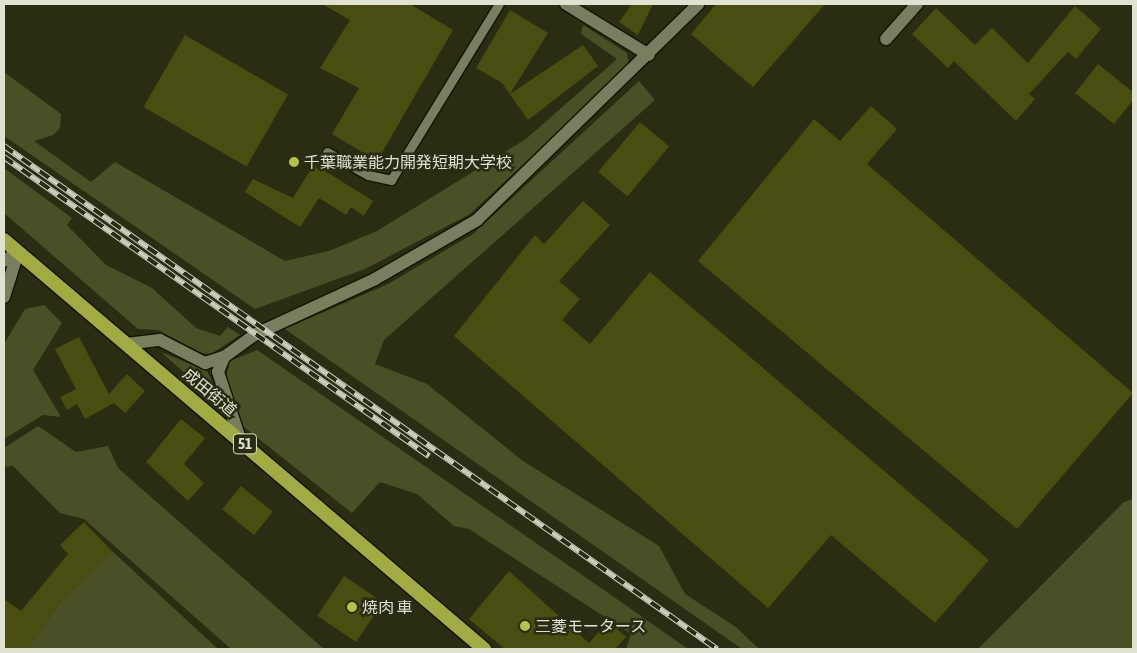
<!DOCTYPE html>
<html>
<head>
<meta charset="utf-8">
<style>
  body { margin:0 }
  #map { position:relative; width:1137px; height:653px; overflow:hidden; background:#2a2d11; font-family:"Asap Condensed","Noto Sans JP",sans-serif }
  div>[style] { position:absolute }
  .green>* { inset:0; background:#4b4f26 }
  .building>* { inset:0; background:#494e10; transform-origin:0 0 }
  .roads { filter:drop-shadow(1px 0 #131500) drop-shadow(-1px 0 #131500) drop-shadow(0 1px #131500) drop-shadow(0 -1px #131500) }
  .service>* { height:9px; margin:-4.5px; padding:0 4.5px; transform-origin:4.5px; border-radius:4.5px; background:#797e5f }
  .minor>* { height:12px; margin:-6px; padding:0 6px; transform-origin:6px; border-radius:6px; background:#797e5f }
  .tertiary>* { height:12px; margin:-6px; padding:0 6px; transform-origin:6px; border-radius:6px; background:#797e5f }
  .trunk>* { height:14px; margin:-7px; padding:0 7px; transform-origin:7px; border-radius:7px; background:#a1ab42 }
  .rail>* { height:5.5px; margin-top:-2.75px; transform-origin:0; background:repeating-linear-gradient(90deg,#2a2d11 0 11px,#cacdbb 0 22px); box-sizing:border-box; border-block:1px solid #cacdbb }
  .dots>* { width:14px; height:14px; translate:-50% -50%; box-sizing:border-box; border:2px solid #2a2d11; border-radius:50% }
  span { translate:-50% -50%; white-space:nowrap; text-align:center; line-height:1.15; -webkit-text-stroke:5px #2a2d11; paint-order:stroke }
  .shield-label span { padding:1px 4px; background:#2a2d11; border:1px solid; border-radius:4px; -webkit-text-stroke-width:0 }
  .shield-label { font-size:15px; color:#dfe2d1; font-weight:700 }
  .poi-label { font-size:16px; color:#dfe2d1 }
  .left { translate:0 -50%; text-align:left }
  .street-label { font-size:16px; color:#dfe2d1 }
  .frame { position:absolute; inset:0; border:5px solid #dfe2d1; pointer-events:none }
</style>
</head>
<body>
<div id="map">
  <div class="green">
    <div style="clip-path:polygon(583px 25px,627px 53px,629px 65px,470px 214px,365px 269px,255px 309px,4px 136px,4px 72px,61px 114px,60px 128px,53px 135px,34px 141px,91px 182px,115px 162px,285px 261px,329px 251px,377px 231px,526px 139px,617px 59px,581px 34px)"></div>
    <div style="clip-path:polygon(639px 81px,655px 100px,384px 340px,375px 364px,427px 384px,523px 461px,659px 546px,685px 594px,736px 627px,759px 649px,742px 649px,285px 329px,388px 284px,473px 234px)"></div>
    <div style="clip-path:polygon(4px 168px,72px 218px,67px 225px,106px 265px,152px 288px,196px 328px,220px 336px,228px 327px,240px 335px,211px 354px,202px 353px,158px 330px,138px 329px,4px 213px)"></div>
    <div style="clip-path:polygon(44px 305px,62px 323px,33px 370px,61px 417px,43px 415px,4px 439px,4px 344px,25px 309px)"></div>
    <div style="clip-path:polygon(257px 350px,601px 588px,688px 649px,626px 649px,631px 634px,469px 529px,454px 526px,417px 494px,380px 482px,352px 513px,239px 423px,225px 382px,230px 361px)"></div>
    <div style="clip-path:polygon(161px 352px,207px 371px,224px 408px)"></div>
    <div style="clip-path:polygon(38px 426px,76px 452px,108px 446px,118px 468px,324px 649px,231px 649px,84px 519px,60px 513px,13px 466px,4px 467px,4px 448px)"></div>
    <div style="clip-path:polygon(1133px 499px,1133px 649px,978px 649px,1124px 502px)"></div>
    <div style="clip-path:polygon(112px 551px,218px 649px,27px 649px,61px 601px)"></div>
  </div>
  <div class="building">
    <div style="clip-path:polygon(322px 4px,410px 4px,453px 30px,377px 161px,332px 134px,359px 88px,320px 68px,350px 20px)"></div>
    <div style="clip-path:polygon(632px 4px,653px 4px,638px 35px,619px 22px)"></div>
    <div style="clip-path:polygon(716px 4px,825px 4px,753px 87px,691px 34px)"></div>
    <div style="clip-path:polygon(1075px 6px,1101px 29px,1076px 59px,1068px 52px,1029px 94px,1035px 99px,1016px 121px,954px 61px,948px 68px,912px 34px,936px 8px,975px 45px,992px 28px,1028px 63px)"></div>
    <div style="clip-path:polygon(510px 10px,548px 33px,510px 94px,583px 45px,598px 66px,528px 120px,502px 83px,476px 68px)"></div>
    <div style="left:185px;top:35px;width:119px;height:83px;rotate:30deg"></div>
    <div style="clip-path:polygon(1098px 64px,1133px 92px,1133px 100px,1114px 124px,1075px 93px)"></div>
    <div style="clip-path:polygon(871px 106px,897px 129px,867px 164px,1133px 393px,1017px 529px,698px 261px,814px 119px,840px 141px)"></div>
    <div style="left:640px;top:122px;width:38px;height:65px;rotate:40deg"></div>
    <div style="clip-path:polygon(314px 164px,373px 201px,364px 216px,351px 207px,346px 215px,319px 198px,300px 227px,245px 192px,253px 179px,293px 198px)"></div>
    <div style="clip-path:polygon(583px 201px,610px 225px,559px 281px,580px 299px,562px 320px,590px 344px,650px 272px,989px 560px,935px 623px,831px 535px,768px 608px,454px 336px,535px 235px,544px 244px)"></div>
    <div style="clip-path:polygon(79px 337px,109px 394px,127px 374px,145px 391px,125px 413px,114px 403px,85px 419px,77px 404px,67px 410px,60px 397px,76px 389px,55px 349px)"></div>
    <div style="clip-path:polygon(181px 419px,205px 438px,184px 464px,204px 483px,188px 501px,146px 462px)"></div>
    <div style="left:241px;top:486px;width:41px;height:30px;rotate:39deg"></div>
    <div style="clip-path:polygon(84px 522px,112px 551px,61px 601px,27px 649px,4px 649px,4px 599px,21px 611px,68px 554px,60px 545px)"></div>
    <div style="clip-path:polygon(509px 571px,589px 643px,608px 621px,626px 637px,615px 649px,505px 649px,469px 619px)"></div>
    <div style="left:344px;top:576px;width:47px;height:48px;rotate:34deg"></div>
  </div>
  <div class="roads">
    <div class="service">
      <div style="left:327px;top:152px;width:47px;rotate:29.3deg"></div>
      <div style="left:368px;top:175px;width:24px;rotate:12deg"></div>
      <div style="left:391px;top:180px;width:206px;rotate:-58.5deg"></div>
    </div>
    <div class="minor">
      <div style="left:886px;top:39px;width:47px;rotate:-48.5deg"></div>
      <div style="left:126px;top:344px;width:34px;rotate:-7deg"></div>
      <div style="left:160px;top:340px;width:51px;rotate:27.1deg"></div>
      <div style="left:205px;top:363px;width:20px;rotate:-18deg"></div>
      <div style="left:224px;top:357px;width:16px;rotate:112deg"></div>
      <div style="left:218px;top:372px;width:71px;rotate:71.8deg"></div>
      <div style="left:224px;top:357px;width:37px;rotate:-36deg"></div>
      <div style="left:254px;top:335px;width:133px;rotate:-24.8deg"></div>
      <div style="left:375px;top:279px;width:118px;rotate:-30deg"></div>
      <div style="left:477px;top:220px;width:309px;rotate:-44.3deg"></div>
    </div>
    <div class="tertiary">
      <div style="left:566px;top:4px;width:97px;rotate:31.6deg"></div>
      <div style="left:4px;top:261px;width:17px;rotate:-33deg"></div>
      <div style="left:4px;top:297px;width:47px;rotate:-72.7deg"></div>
    </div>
    <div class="trunk">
      <div style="left:4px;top:240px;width:631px;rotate:40.43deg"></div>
    </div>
  </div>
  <div class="rail">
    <div style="left:4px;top:146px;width:873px;rotate:35.2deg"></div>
    <div style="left:4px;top:157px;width:520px;rotate:35.13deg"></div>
  </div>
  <div class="dots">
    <div style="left:294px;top:162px;background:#b6c148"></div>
    <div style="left:352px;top:607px;background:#b6c148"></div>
    <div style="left:525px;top:626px;background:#b6c148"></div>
  </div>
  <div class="shield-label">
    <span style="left:245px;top:444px">51</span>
  </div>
  <div class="poi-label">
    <span class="left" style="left:304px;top:162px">千葉職業能力開発短期大学校</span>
    <span class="left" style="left:362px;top:607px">焼肉 車</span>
    <span class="left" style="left:535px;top:626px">三菱モータース</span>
  </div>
  <div class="street-label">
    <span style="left:210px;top:392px;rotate:40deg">成田街道</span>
  </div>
  <div class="frame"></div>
</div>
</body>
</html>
